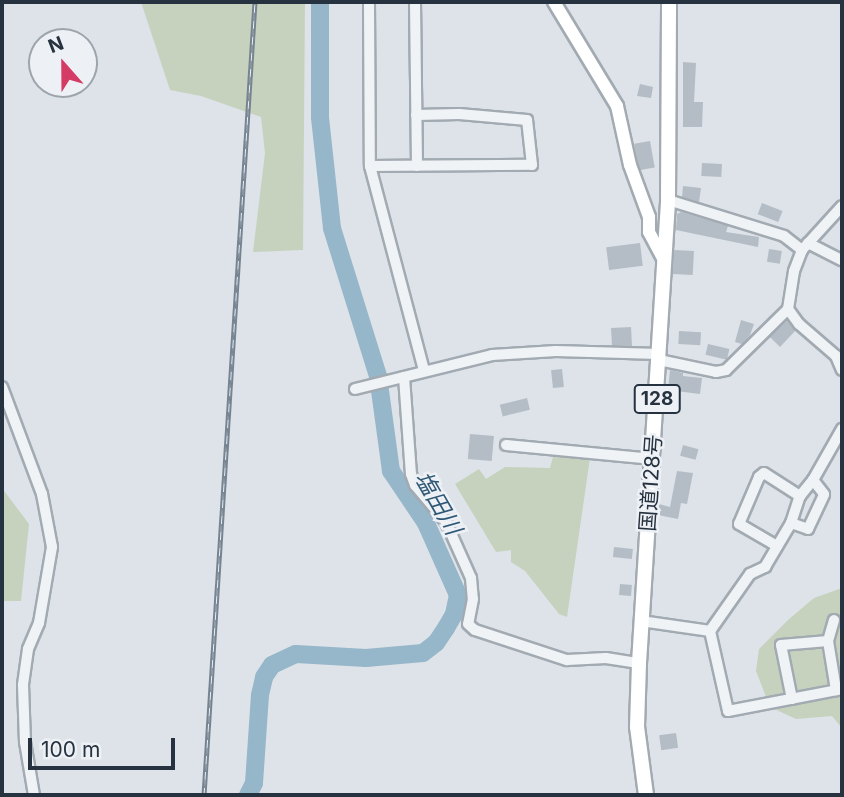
<!DOCTYPE html>
<html>
<head>
<meta charset="utf-8">
<style>
  body { margin:0 }
  #map { position:relative; width:844px; height:797px; overflow:hidden; background:#dde3e8; font-family:Inter,"Noto Sans JP",sans-serif }
  div>[style] { position:absolute }
  .green>* { inset:0; background:#c6d2be }
  .river>* { height:18px; margin:-9px; padding:0 9px; transform-origin:9px; border-radius:9px; background:#96b6ca }
  .building>* { inset:0; background:#b4bdc5; transform-origin:0 0 }
  .roads { filter:drop-shadow(2px 0 #a2aab2) drop-shadow(-2px 0 #a2aab2) drop-shadow(0 2px #a2aab2) drop-shadow(0 -2px #a2aab2) }
  .minor>* { height:10px; margin:-5px; padding:0 5px; transform-origin:5px; border-radius:5px; background:#f0f3f6 }
  .major>* { height:12px; margin:-6px; padding:0 6px; transform-origin:6px; border-radius:6px; background:#fff }
  .highway>* { height:14px; margin:-7px; padding:0 7px; transform-origin:7px; border-radius:7px; background:#fff }
  .rail>* { height:5px; margin-top:-2.5px; transform-origin:0; background:repeating-linear-gradient(90deg,#edf1f5 0 8px,#768492 0 16px); box-sizing:border-box; border-block:2px solid #768492 }
  span { translate:-50% -50%; white-space:nowrap; text-align:center; line-height:1.15; -webkit-text-stroke:5px #edf1f5; paint-order:stroke }
  .shield-label span { padding:2px 5px; background:#edf1f5; border:2px solid; border-radius:5px; -webkit-text-stroke-width:0 }
  .shield-label { font-size:19px; color:#26323f; font-weight:700 }
  .street-label { font-size:21px; color:#26323f }
  .water-label { font-size:23px; color:#2e5775; font-style:italic }
  .frame { position:absolute; inset:0; border:4px solid #26323f; pointer-events:none }
  .north { position:absolute; left:28px; top:28px; width:70px; height:70px; box-sizing:border-box; background:#edf1f5; border:2px solid #9da5ac; border-radius:50%; rotate:339deg; font-size:19px; font-weight:700; line-height:28px; text-align:center; color:#26323f }
  .north::after { content:''; display:block; margin:auto; width:24px; height:32px; background:#d43b65; clip-path:polygon(50% 0,100% 100%,50% 72%,0 100%) }
  .scale { position:absolute; left:28px; top:738px; width:147px; height:32px; box-sizing:border-box; border:4px solid #26323f; border-top:0; padding-left:9px; font-size:21px; line-height:24px; white-space:nowrap; color:#26323f; -webkit-text-stroke:5px #edf1f5; paint-order:stroke }
</style>
</head>
<body>
<div id="map">
  <div class="green">
    <div style="clip-path:polygon(141px 2px,305px 2px,303px 250px,253px 252px,265px 153px,261px 117px,201px 96px,170px 90px)"></div>
    <div style="clip-path:polygon(553px 457px,590px 458px,567px 617px,559px 614px,525px 571px,511px 562px,511px 550px,496px 552px,455px 484px,479px 469px,486px 479px,505px 467px,550px 468px)"></div>
    <div style="clip-path:polygon(2px 488px,29px 524px,21px 601px,2px 601px)"></div>
    <div style="clip-path:polygon(842px 588px,842px 728px,832px 716px,796px 719px,770px 707px,756px 671px,759px 649px,788px 620px,814px 598px)"></div>
  </div>
  <div class="river">
    <div style="left:248px;top:795px;width:13px;rotate:-63deg"></div>
    <div style="left:254px;top:783px;width:88px;rotate:-86.1deg"></div>
    <div style="left:260px;top:695px;width:18px;rotate:-77deg"></div>
    <div style="left:264px;top:677px;width:14px;rotate:-56deg"></div>
    <div style="left:272px;top:665px;width:26px;rotate:-25deg"></div>
    <div style="left:296px;top:654px;width:70px;rotate:3.3deg"></div>
    <div style="left:366px;top:658px;width:57px;rotate:-5deg"></div>
    <div style="left:423px;top:653px;width:16px;rotate:-38deg"></div>
    <div style="left:436px;top:643px;width:18px;rotate:-56deg"></div>
    <div style="left:446px;top:628px;width:16px;rotate:-60deg"></div>
    <div style="left:454px;top:614px;width:19px;rotate:-78deg"></div>
    <div style="left:458px;top:595px;width:79px;rotate:-114deg"></div>
    <div style="left:426px;top:523px;width:63px;rotate:-123.9deg"></div>
    <div style="left:391px;top:471px;width:96px;rotate:-97.8deg"></div>
    <div style="left:378px;top:376px;width:155px;rotate:-107.3deg"></div>
    <div style="left:332px;top:228px;width:112px;rotate:-96.2deg"></div>
    <div style="left:320px;top:117px;width:115px;rotate:-90deg"></div>
  </div>
  <div class="building">
    <div style="clip-path:polygon(683px 62px,696px 63px,694px 102px,703px 102px,702px 127px,683px 127px)"></div>
    <div style="clip-path:polygon(640px 84px,653px 87px,651px 98px,637px 96px)"></div>
    <div style="left:650px;top:141px;width:27px;height:16px;rotate:80deg"></div>
    <div style="left:702px;top:163px;width:20px;height:13px;rotate:3deg"></div>
    <div style="clip-path:polygon(683px 186px,701px 188px,699px 202px,682px 197px)"></div>
    <div style="left:762px;top:203px;width:22px;height:12px;rotate:21deg"></div>
    <div style="clip-path:polygon(681px 212px,728px 226px,726px 232px,759px 237px,758px 247px,676px 230px,677px 214px)"></div>
    <div style="left:640px;top:243px;width:23px;height:34px;rotate:83deg"></div>
    <div style="left:769px;top:249px;width:13px;height:13px;rotate:9deg"></div>
    <div style="left:674px;top:250px;width:20px;height:24px;rotate:3deg"></div>
    <div style="clip-path:polygon(741px 320px,754px 324px,750px 335px,742px 344px,735px 342px)"></div>
    <div style="clip-path:polygon(787px 321px,795px 331px,780px 347px,770px 337px)"></div>
    <div style="left:631px;top:327px;width:19px;height:20px;rotate:87deg"></div>
    <div style="left:679px;top:331px;width:22px;height:13px;rotate:3deg"></div>
    <div style="left:708px;top:344px;width:22px;height:11px;rotate:13deg"></div>
    <div style="left:562px;top:369px;width:18px;height:11px;rotate:84deg"></div>
    <div style="clip-path:polygon(670px 370px,683px 373px,683px 376px,702px 378px,700px 394px,668px 390px)"></div>
    <div style="left:527px;top:398px;width:12px;height:28px;rotate:76deg"></div>
    <div style="left:470px;top:434px;width:24px;height:25px;rotate:5deg"></div>
    <div style="left:683px;top:445px;width:16px;height:11px;rotate:15deg"></div>
    <div style="clip-path:polygon(677px 471px,693px 473px,687px 504px,681px 503px,678px 519px,658px 515px,659px 504px,670px 507px)"></div>
    <div style="left:614px;top:547px;width:19px;height:10px;rotate:6deg"></div>
    <div style="left:620px;top:584px;width:12px;height:11px;rotate:5deg"></div>
    <div style="left:676px;top:733px;width:15px;height:17px;rotate:82deg"></div>
  </div>
  <div class="roads">
    <div class="minor">
      <div style="left:369px;top:2px;width:164px;rotate:89.7deg"></div>
      <div style="left:370px;top:166px;width:212px;rotate:75.2deg"></div>
      <div style="left:415px;top:2px;width:164px;rotate:89.3deg"></div>
      <div style="left:370px;top:166px;width:162px;rotate:-0.4deg"></div>
      <div style="left:532px;top:165px;width:45px;rotate:-96.3deg"></div>
      <div style="left:527px;top:120px;width:68px;rotate:-175deg"></div>
      <div style="left:459px;top:114px;width:43px;rotate:178.7deg"></div>
      <div style="left:668px;top:200px;width:121px;rotate:17.2deg"></div>
      <div style="left:784px;top:236px;width:23px;rotate:38deg"></div>
      <div style="left:808px;top:243px;width:38px;rotate:27deg"></div>
      <div style="left:788px;top:309px;width:19px;rotate:54deg"></div>
      <div style="left:799px;top:324px;width:49px;rotate:40.9deg"></div>
      <div style="left:836px;top:356px;width:15px;rotate:67deg"></div>
      <div style="left:659px;top:360px;width:58px;rotate:11.9deg"></div>
      <div style="left:716px;top:372px;width:10px;rotate:-11deg"></div>
      <div style="left:726px;top:370px;width:87px;rotate:-44.5deg"></div>
      <div style="left:788px;top:309px;width:38px;rotate:-81deg"></div>
      <div style="left:794px;top:271px;width:22px;rotate:-69deg"></div>
      <div style="left:802px;top:250px;width:59px;rotate:-47.7deg"></div>
      <div style="left:404px;top:377px;width:97px;rotate:85.9deg"></div>
      <div style="left:411px;top:474px;width:12px;rotate:70deg"></div>
      <div style="left:415px;top:485px;width:48px;rotate:50deg"></div>
      <div style="left:446px;top:522px;width:61px;rotate:65.9deg"></div>
      <div style="left:471px;top:578px;width:21px;rotate:85deg"></div>
      <div style="left:473px;top:599px;width:25px;rotate:101deg"></div>
      <div style="left:468px;top:624px;width:9px;rotate:41deg"></div>
      <div style="left:475px;top:630px;width:97px;rotate:18.1deg"></div>
      <div style="left:567px;top:660px;width:39px;rotate:-3deg"></div>
      <div style="left:606px;top:658px;width:33px;rotate:9deg"></div>
      <div style="left:2px;top:387px;width:114px;rotate:69.5deg"></div>
      <div style="left:42px;top:494px;width:54px;rotate:79.3deg"></div>
      <div style="left:52px;top:547px;width:77px;rotate:99.7deg"></div>
      <div style="left:39px;top:623px;width:28px;rotate:113deg"></div>
      <div style="left:28px;top:649px;width:36px;rotate:98deg"></div>
      <div style="left:23px;top:685px;width:57px;rotate:88deg"></div>
      <div style="left:25px;top:742px;width:54px;rotate:80.4deg"></div>
      <div style="left:355px;top:389px;width:141px;rotate:-13.9deg"></div>
      <div style="left:492px;top:355px;width:64px;rotate:-3.6deg"></div>
      <div style="left:556px;top:351px;width:103px;rotate:1.7deg"></div>
      <div style="left:506px;top:445px;width:148px;rotate:5.4deg"></div>
      <div style="left:791px;top:523px;width:28px;rotate:-72deg"></div>
      <div style="left:800px;top:496px;width:21px;rotate:-51deg"></div>
      <div style="left:777px;top:546px;width:44px;rotate:-149.9deg"></div>
      <div style="left:739px;top:524px;width:51px;rotate:-66.9deg"></div>
      <div style="left:759px;top:477px;width:6px;rotate:-39deg"></div>
      <div style="left:764px;top:473px;width:43px;rotate:32.6deg"></div>
      <div style="left:834px;top:620px;width:22px;rotate:106deg"></div>
      <div style="left:828px;top:641px;width:50px;rotate:80.7deg"></div>
      <div style="left:641px;top:621px;width:70px;rotate:8.2deg"></div>
      <div style="left:710px;top:631px;width:70px;rotate:-54.9deg"></div>
      <div style="left:750px;top:574px;width:17px;rotate:-25deg"></div>
      <div style="left:765px;top:567px;width:51px;rotate:-59.4deg"></div>
      <div style="left:791px;top:523px;width:18px;rotate:19deg"></div>
      <div style="left:808px;top:529px;width:38px;rotate:-65deg"></div>
      <div style="left:824px;top:494px;width:18px;rotate:-128deg"></div>
      <div style="left:813px;top:480px;width:59px;rotate:-60.4deg"></div>
      <div style="left:710px;top:631px;width:82px;rotate:77.3deg"></div>
      <div style="left:728px;top:711px;width:116px;rotate:-10.9deg"></div>
      <div style="left:792px;top:699px;width:55px;rotate:-101.5deg"></div>
      <div style="left:781px;top:645px;width:47px;rotate:-4.9deg"></div>
    </div>
    <div class="major">
      <div style="left:554px;top:2px;width:122px;rotate:58.8deg"></div>
      <div style="left:617px;top:106px;width:60px;rotate:77.6deg"></div>
      <div style="left:630px;top:165px;width:55px;rotate:69.9deg"></div>
      <div style="left:649px;top:217px;width:15px;rotate:90deg"></div>
      <div style="left:649px;top:232px;width:32px;rotate:62deg"></div>
    </div>
    <div class="highway">
      <div style="left:646px;top:795px;width:69px;rotate:-97.5deg"></div>
      <div style="left:637px;top:727px;width:64px;rotate:-88.2deg"></div>
      <div style="left:639px;top:663px;width:464px;rotate:-86.4deg"></div>
      <div style="left:668px;top:200px;width:198px;rotate:-89.7deg"></div>
    </div>
  </div>
  <div class="rail">
    <div style="left:204px;top:795px;width:795px;rotate:-86.32deg"></div>
  </div>
  <div class="shield-label">
    <span style="left:657px;top:399px">128</span>
  </div>
  <div class="street-label">
    <span style="left:651px;top:483px;rotate:-86deg">国道128号</span>
  </div>
  <div class="water-label">
    <span style="left:438px;top:503px;rotate:60deg">塩田川</span>
  </div>
  <div class="frame"></div>
  <div class="north">N</div>
  <div class="scale">100 m</div>
</div>
</body>
</html>
